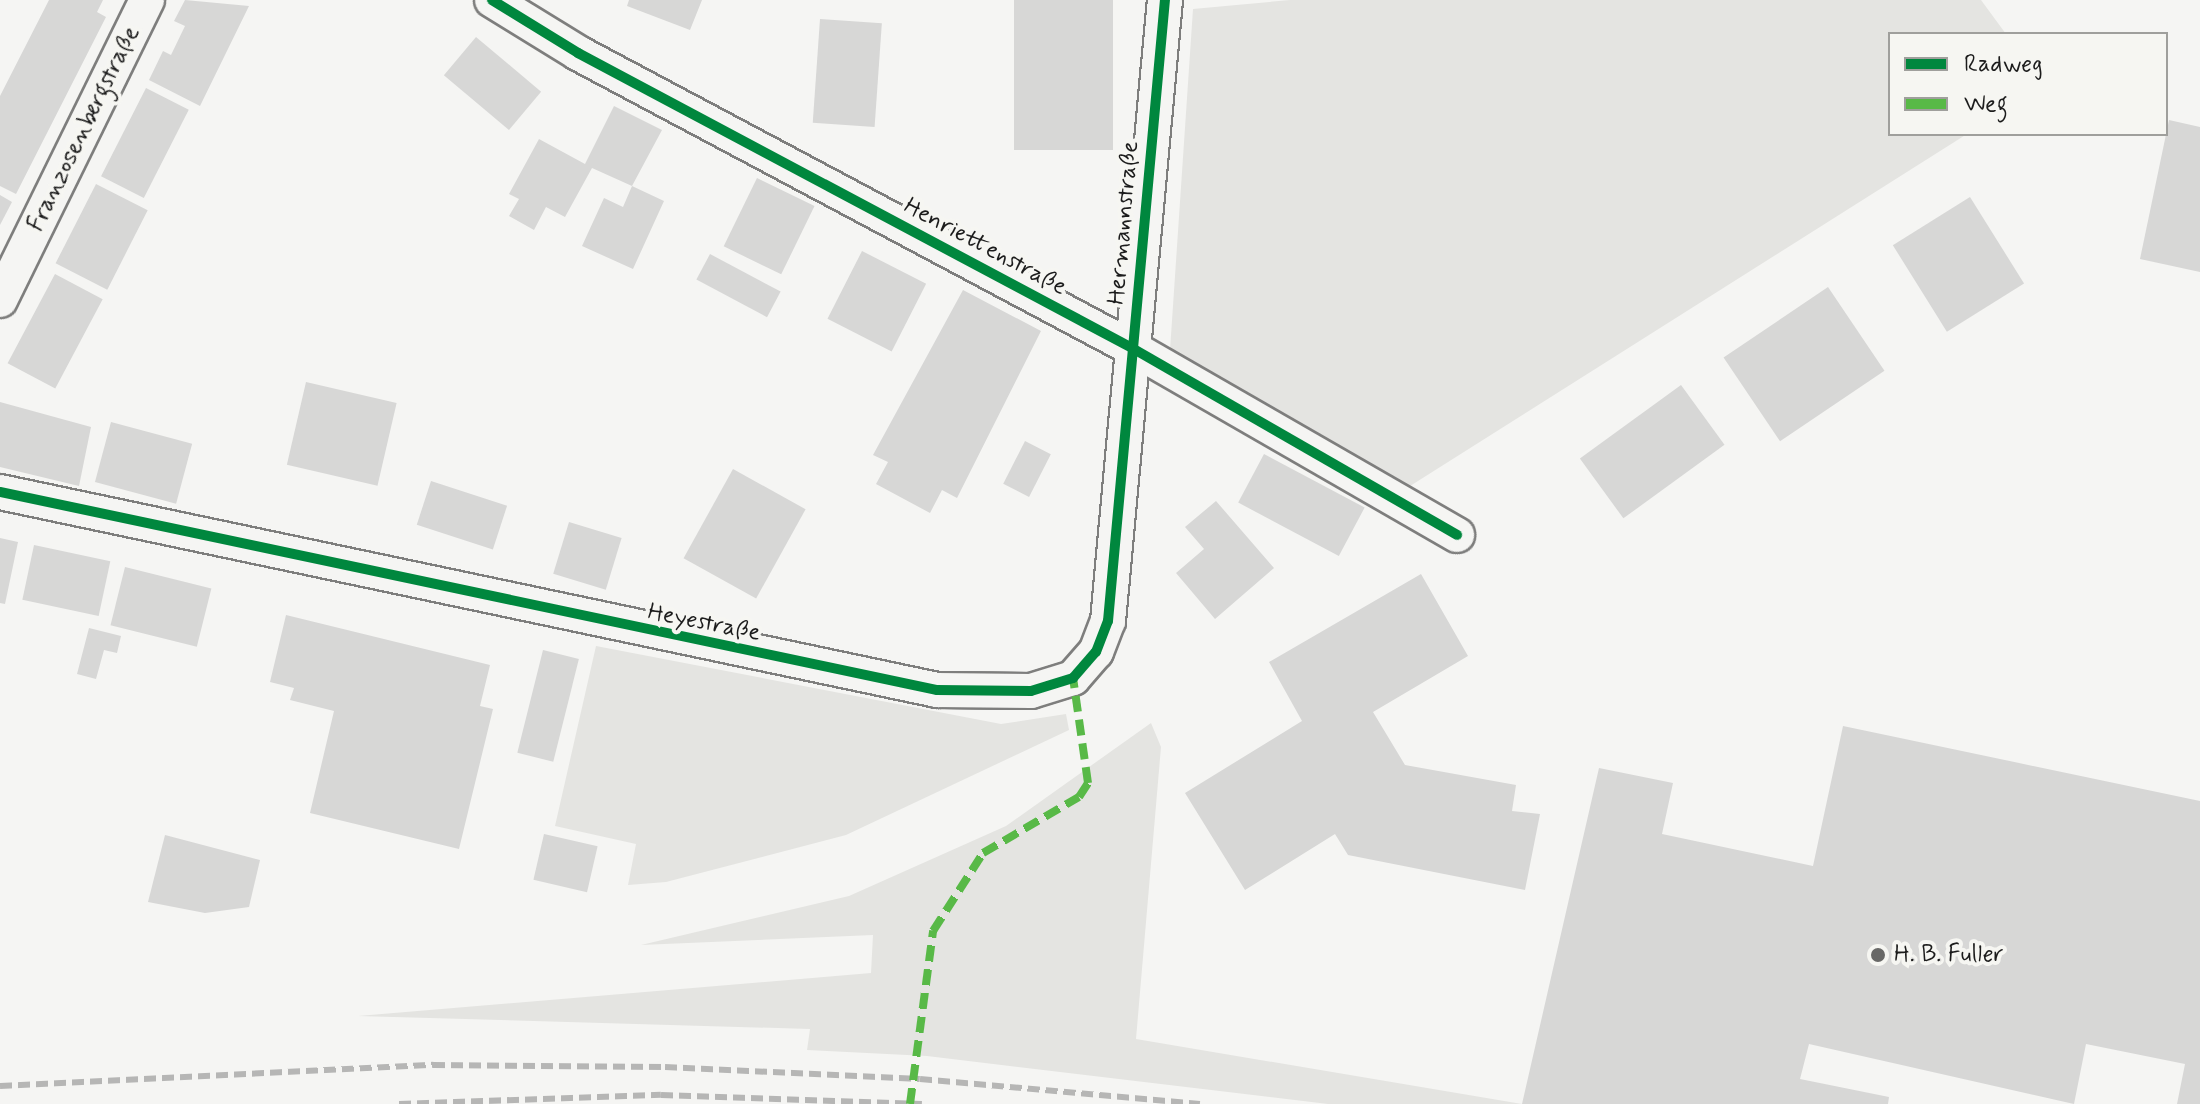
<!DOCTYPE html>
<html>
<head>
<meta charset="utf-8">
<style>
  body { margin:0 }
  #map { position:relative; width:2200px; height:1104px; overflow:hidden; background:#f5f5f3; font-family:Mynerve,sans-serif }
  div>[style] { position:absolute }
  .green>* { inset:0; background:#e4e4e1 }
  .building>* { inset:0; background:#d7d7d6; transform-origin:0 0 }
  .roads { filter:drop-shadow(2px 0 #7e7e7d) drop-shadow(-2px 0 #7e7e7d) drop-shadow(0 2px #7e7e7d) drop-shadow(0 -2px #7e7e7d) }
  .minor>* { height:34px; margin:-17px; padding:0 17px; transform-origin:17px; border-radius:17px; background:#f5f5f3 }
  .rail>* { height:6px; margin-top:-3px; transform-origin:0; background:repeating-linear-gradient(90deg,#b6b6b5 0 12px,transparent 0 18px) }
  .quiet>* { height:8px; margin-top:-4px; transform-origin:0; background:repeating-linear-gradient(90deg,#58b947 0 16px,transparent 0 24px) }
  .cycleway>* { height:10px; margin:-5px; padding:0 5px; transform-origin:5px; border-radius:5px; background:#00873e }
  .dots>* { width:22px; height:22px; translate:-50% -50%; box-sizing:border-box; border:4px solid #f6f6f2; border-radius:50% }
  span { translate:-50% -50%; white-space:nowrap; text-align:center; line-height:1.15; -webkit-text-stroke:8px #f6f6f2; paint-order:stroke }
  .street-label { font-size:24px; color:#1c1c1c }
  .poi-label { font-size:24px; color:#1c1c1c }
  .left { translate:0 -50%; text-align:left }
  .legend { position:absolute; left:1888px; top:32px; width:280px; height:104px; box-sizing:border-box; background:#f6f6f2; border:2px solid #9f9f9c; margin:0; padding:10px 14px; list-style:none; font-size:24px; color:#1c1c1c }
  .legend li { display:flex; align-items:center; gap:16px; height:40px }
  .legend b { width:40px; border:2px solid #9f9f9c }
</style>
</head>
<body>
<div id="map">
  <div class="green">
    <div style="clip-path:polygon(1290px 0,1981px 0,2006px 34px,1890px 34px,1890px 134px,1967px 134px,1399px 493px,1169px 365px,1193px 9px)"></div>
    <div style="clip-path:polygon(596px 646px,1001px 724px,1066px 714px,1069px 730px,846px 835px,666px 882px,628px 885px,636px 844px,555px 826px)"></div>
    <div style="clip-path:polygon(1151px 723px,1161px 747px,1136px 1039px,1522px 1104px,1328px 1104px,927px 1056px,807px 1050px,810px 1029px,358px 1016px,871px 973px,873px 935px,641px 945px,849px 896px,1006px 826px)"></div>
  </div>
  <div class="building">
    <div style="clip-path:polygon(49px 0,103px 0,97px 12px,106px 17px,16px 194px,0 186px,0 96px)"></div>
    <div style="clip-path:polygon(185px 0,249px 6px,200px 106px,149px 80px,163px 51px,171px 55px,185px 26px,174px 21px)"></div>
    <div style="clip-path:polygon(629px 0,702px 0,690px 30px,627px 6px)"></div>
    <div style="left:1014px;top:0;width:99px;height:150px"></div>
    <div style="left:820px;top:19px;width:62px;height:104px;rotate:4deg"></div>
    <div style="left:476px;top:37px;width:85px;height:50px;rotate:40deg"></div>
    <div style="left:146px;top:88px;width:48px;height:99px;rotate:27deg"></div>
    <div style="clip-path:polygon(614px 106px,662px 130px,632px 186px,592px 168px,565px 217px,546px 207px,534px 230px,509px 216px,519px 199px,509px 194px,539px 139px,585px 164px)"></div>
    <div style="clip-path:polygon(2169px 120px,2200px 127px,2200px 272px,2140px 259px)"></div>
    <div style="left:757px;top:178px;width:64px;height:76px;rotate:26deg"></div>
    <div style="left:96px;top:184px;width:58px;height:89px;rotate:27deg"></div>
    <div style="clip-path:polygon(632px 186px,664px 201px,633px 269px,582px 246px,604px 198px,623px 207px)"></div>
    <div style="clip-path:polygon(0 195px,12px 202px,0 225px)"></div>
    <div style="left:1970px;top:197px;width:102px;height:91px;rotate:58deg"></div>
    <div style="left:862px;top:251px;width:72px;height:76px;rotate:27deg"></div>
    <div style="left:710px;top:254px;width:80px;height:29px;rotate:28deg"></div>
    <div style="left:55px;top:274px;width:54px;height:101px;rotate:28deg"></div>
    <div style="left:1828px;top:287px;width:101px;height:126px;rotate:56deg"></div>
    <div style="clip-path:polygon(963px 290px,1041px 331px,957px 498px,942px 490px,930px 513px,876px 484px,888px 462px,873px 455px)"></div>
    <div style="left:306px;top:382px;width:93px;height:85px;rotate:13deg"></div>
    <div style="left:1681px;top:385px;width:74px;height:125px;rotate:54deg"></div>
    <div style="clip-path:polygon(0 402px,91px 427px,79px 486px,0 467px)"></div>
    <div style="left:111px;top:422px;width:84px;height:62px;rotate:15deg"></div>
    <div style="left:1025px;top:441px;width:29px;height:48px;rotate:27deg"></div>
    <div style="left:1264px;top:454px;width:114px;height:55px;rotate:28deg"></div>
    <div style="left:733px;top:469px;width:83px;height:102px;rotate:29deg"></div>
    <div style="left:431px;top:481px;width:80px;height:46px;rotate:18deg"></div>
    <div style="clip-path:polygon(1216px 501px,1274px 568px,1215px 619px,1176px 573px,1204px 549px,1185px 527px)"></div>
    <div style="left:569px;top:522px;width:55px;height:54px;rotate:17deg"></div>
    <div style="clip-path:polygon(0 538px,18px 542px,5px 604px,0 603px)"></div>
    <div style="left:34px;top:545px;width:78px;height:56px;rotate:12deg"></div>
    <div style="left:125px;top:567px;width:89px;height:60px;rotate:14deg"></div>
    <div style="clip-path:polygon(1421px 574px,1468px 656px,1373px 712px,1405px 765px,1516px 785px,1512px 811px,1540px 814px,1525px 890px,1348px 855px,1335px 834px,1245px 890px,1185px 793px,1302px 721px,1269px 662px)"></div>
    <div style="clip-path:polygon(286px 615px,490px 665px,480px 706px,493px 709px,459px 849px,310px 813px,334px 711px,290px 700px,294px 688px,270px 682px)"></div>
    <div style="clip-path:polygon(89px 628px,121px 636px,117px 653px,104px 650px,96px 679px,77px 674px)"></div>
    <div style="left:543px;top:650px;width:37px;height:106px;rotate:14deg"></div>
    <div style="clip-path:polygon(1843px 726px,2200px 801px,2200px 1104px,2177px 1104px,2185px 1064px,2086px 1044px,2074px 1104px,1809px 1044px,1800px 1079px,1889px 1097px,1888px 1104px,1522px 1104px,1599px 768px,1673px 783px,1662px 834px,1813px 866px)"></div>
    <div style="left:544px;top:834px;width:55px;height:47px;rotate:13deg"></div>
    <div style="clip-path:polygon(165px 835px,260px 860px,249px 907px,205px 913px,148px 902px)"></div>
  </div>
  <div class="roads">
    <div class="minor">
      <div style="left:492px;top:0;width:101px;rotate:31.6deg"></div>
      <div style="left:578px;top:53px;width:628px;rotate:28.03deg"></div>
      <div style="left:1132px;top:348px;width:375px;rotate:29.9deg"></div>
      <div style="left:0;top:300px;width:334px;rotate:-63.9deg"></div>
      <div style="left:0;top:492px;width:958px;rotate:11.93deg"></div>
      <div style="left:937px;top:690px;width:94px;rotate:0.6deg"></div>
      <div style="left:1031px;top:691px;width:44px;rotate:-17.2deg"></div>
      <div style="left:1073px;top:678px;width:35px;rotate:-49deg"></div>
      <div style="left:1096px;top:652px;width:33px;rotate:-69deg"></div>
      <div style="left:1108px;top:621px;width:624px;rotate:-84.76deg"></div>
    </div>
  </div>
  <div class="rail">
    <div style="left:0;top:1086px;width:434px;rotate:-2.8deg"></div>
    <div style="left:433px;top:1065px;width:232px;rotate:0.5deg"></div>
    <div style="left:665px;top:1067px;width:255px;rotate:2.7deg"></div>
    <div style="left:920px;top:1079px;width:281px;rotate:5.1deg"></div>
    <div style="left:399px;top:1104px;width:262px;rotate:-2deg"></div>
    <div style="left:661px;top:1095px;width:261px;rotate:2deg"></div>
  </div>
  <div class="quiet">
    <div style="left:910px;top:1104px;width:175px;rotate:-82.4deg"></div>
    <div style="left:933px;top:931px;width:93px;rotate:-57.3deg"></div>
    <div style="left:983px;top:853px;width:111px;rotate:-30.3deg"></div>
    <div style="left:1079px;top:797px;width:17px;rotate:-57deg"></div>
    <div style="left:1088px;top:783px;width:106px;rotate:-98.1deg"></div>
  </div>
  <div class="cycleway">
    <div style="left:492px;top:0;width:101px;rotate:31.6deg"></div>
    <div style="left:578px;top:53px;width:628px;rotate:28.03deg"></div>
    <div style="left:1132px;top:348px;width:375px;rotate:29.9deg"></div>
    <div style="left:0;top:492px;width:958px;rotate:11.93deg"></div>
    <div style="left:937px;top:690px;width:94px;rotate:0.6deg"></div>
    <div style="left:1031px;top:691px;width:44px;rotate:-17.2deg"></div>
    <div style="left:1073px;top:678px;width:35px;rotate:-49deg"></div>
    <div style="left:1096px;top:652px;width:33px;rotate:-69deg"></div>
    <div style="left:1108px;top:621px;width:624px;rotate:-84.76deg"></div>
  </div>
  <div class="dots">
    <div style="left:1878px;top:955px;background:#686867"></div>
  </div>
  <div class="street-label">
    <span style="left:84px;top:129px;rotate:-64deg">Franzosenbergstraße</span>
    <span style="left:1124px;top:223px;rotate:-85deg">Hermannstraße</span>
    <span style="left:985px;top:247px;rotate:28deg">Henriettenstraße</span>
    <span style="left:704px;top:623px;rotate:11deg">Heyestraße</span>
  </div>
  <div class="poi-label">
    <span class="left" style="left:1894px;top:955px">H. B. Fuller</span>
  </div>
  <ul class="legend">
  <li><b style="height:10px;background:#00873e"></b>Radweg</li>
  <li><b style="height:10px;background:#58b947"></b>Weg</li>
  </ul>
</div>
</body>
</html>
